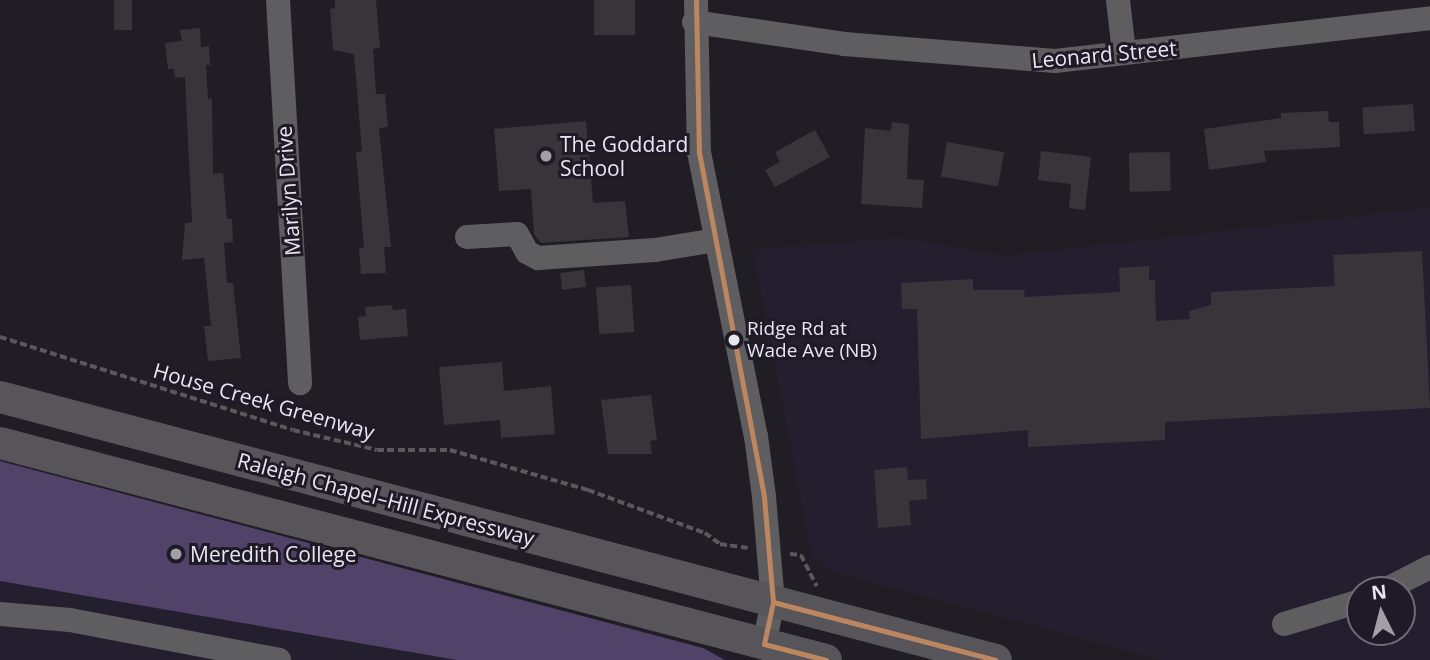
<!DOCTYPE html>
<html>
<head>
<meta charset="utf-8">
<style>
  body { margin:0 }
  #map { position:relative; width:1430px; height:660px; overflow:hidden; background:#201d24; font-family:"Open Sans",sans-serif }
  div>[style] { position:absolute }
  .built>* { inset:0; background:#241f2f }
  .forest>* { inset:0; background:#514269 }
  .building>* { inset:0; background:#37353a; transform-origin:0 0 }
  .path>* { height:3.5px; margin-top:-1.75px; transform-origin:0; background:repeating-linear-gradient(90deg,#59585b 0 7px,transparent 0 10.5px) }
  .minor>* { height:24px; margin:-12px; padding:0 12px; transform-origin:12px; border-radius:12px; background:#5e5d60 }
  .major>* { height:32px; margin:-16px; padding:0 16px; transform-origin:16px; border-radius:16px; background:#57545a }
  .bus-1>* { height:5px; margin:-2.5px; padding:0 2.5px; transform-origin:2.5px; border-radius:2.5px; background:#bb8660 }
  .dots>* { width:19px; height:19px; translate:-50% -50%; box-sizing:border-box; border:4px solid #1f1a27; border-radius:50% }
  span { translate:-50% -50%; white-space:nowrap; text-align:center; line-height:1.15; -webkit-text-stroke:6px #1f1a27; paint-order:stroke }
  .bus-label { font-size:19px; color:#e7e5ed }
  .left { translate:0 -50%; text-align:left }
  .street-label { font-size:21px; color:#e7e5ed }
  .poi-label { font-size:21px; color:#e7e5ed }
  .north { position:absolute; left:1346px; top:576px; width:70px; height:70px; box-sizing:border-box; background:#1f1a27; border:2px solid #6f6b76; border-radius:50%; rotate:354deg; font-size:19px; font-weight:700; line-height:28px; text-align:center; color:#e7e5ed }
  .north::after { content:''; display:block; margin:auto; width:24px; height:32px; background:#a19fa7; clip-path:polygon(50% 0,100% 100%,50% 72%,0 100%) }
</style>
</head>
<body>
<div id="map">
  <div class="built">
    <div style="clip-path:polygon(evenodd,1430px 208px,1430px 660px,1162px 660px,834px 572px,812px 557px,753px 250px,900px 238px,1008px 256px,1430px 208px,1360px 590px,1402px 590px,1402px 632px,1360px 632px,1360px 590px)"></div>
    <div style="clip-path:polygon(0 461px,703px 648px,738px 660px,0 660px)"></div>
  </div>
  <div class="forest">
    <div style="clip-path:polygon(0 461px,703px 648px,725px 660px,457px 660px,0 581px)"></div>
  </div>
  <div class="building">
    <div style="left:114px;top:0;width:18px;height:30px"></div>
    <div style="clip-path:polygon(335px 0,376px 0,380px 48px,373px 49px,376px 94px,385px 94px,388px 127px,379px 128px,391px 247px,384px 247px,386px 273px,361px 274px,359px 248px,364px 248px,356px 152px,362px 151px,354px 54px,333px 50px,330px 9px,335px 8px)"></div>
    <div style="left:594px;top:0;width:41px;height:35px"></div>
    <div style="clip-path:polygon(200px 28px,201px 47px,209px 46px,210px 65px,206px 65px,208px 99px,212px 98px,213px 174px,223px 173px,227px 219px,232px 219px,233px 242px,224px 243px,227px 283px,233px 283px,241px 358px,208px 361px,204px 326px,211px 326px,204px 258px,182px 260px,185px 223px,192px 222px,185px 77px,175px 78px,174px 69px,168px 69px,165px 43px,182px 41px,180px 30px)"></div>
    <div style="left:1413px;top:104px;width:27px;height:51px;rotate:86deg"></div>
    <div style="clip-path:polygon(1328px 111px,1329px 122px,1339px 122px,1340px 147px,1264px 151px,1266px 162px,1209px 170px,1204px 129px,1281px 118px,1281px 113px)"></div>
    <div style="clip-path:polygon(586px 121px,593px 203px,625px 201px,629px 237px,541px 243px,534px 234px,531px 189px,499px 191px,494px 129px)"></div>
    <div style="clip-path:polygon(892px 122px,909px 124px,907px 179px,924px 180px,922px 208px,861px 204px,865px 128px,891px 131px)"></div>
    <div style="clip-path:polygon(815px 130px,830px 157px,775px 187px,765px 170px,780px 162px,775px 152px)"></div>
    <div style="left:947px;top:142px;width:58px;height:35px;rotate:10deg"></div>
    <div style="clip-path:polygon(1041px 151px,1091px 157px,1085px 210px,1069px 208px,1071px 184px,1038px 180px)"></div>
    <div style="left:1170px;top:152px;width:39px;height:41px;rotate:89deg"></div>
    <div style="clip-path:polygon(1422px 251px,1430px 408px,1165px 422px,1165px 440px,1028px 447px,1028px 430px,921px 439px,917px 309px,902px 309px,901px 283px,973px 279px,973px 290px,1024px 290px,1025px 297px,1120px 292px,1119px 268px,1149px 266px,1149px 280px,1155px 280px,1156px 321px,1190px 319px,1189px 311px,1211px 305px,1211px 292px,1335px 286px,1333px 255px)"></div>
    <div style="left:584px;top:270px;width:17px;height:24px;rotate:83deg"></div>
    <div style="left:631px;top:285px;width:47px;height:35px;rotate:86deg"></div>
    <div style="clip-path:polygon(392px 305px,393px 310px,406px 309px,408px 336px,360px 340px,358px 317px,366px 316px,365px 307px)"></div>
    <div style="clip-path:polygon(502px 362px,504px 391px,551px 386px,555px 434px,501px 438px,500px 420px,444px 425px,439px 367px)"></div>
    <div style="clip-path:polygon(651px 395px,657px 440px,650px 441px,652px 454px,608px 454px,601px 400px)"></div>
    <div style="clip-path:polygon(907px 467px,908px 480px,926px 479px,927px 499px,909px 501px,911px 525px,878px 528px,874px 470px)"></div>
  </div>
  <div class="path">
    <div style="left:0;top:337px;width:307px;rotate:17.6deg"></div>
    <div style="left:293px;top:430px;width:86px;rotate:13.4deg"></div>
    <div style="left:377px;top:450px;width:73px"></div>
    <div style="left:450px;top:450px;width:144px;rotate:16.2deg"></div>
    <div style="left:588px;top:490px;width:125px;rotate:20.2deg"></div>
    <div style="left:705px;top:533px;width:19px;rotate:36deg"></div>
    <div style="left:720px;top:544px;width:28px;rotate:8deg"></div>
    <div style="left:790px;top:554px;width:11px;rotate:5deg"></div>
    <div style="left:801px;top:555px;width:35px;rotate:63deg"></div>
  </div>
  <div class="minor">
    <div style="left:278px;top:0;width:384px;rotate:86.7deg"></div>
    <div style="left:696px;top:0;width:152px;rotate:88.9deg"></div>
    <div style="left:699px;top:152px;width:290px;rotate:78.7deg"></div>
    <div style="left:756px;top:436px;width:62px;rotate:82.5deg"></div>
    <div style="left:764px;top:497px;width:105px;rotate:85.1deg"></div>
    <div style="left:773px;top:602px;width:43px;rotate:102.1deg"></div>
    <div style="left:1118px;top:0;width:53px;rotate:83.5deg"></div>
    <div style="left:694px;top:22px;width:152px;rotate:8.3deg"></div>
    <div style="left:844px;top:44px;width:212px;rotate:4.6deg"></div>
    <div style="left:1055px;top:61px;width:377px;rotate:-6.5deg"></div>
    <div style="left:467px;top:237px;width:50px;rotate:-3.4deg"></div>
    <div style="left:517px;top:234px;width:21px;rotate:61deg"></div>
    <div style="left:527px;top:252px;width:13px;rotate:29deg"></div>
    <div style="left:538px;top:258px;width:117px;rotate:-3.9deg"></div>
    <div style="left:655px;top:250px;width:62px;rotate:-9.3deg"></div>
    <div style="left:1385px;top:590px;width:51px;rotate:-27.1deg"></div>
    <div style="left:0;top:614px;width:70px;rotate:4.9deg"></div>
    <div style="left:70px;top:620px;width:213px;rotate:10.8deg"></div>
    <div style="left:1284px;top:624px;width:79px;rotate:-16.8deg"></div>
  </div>
  <div class="major">
    <div style="left:0;top:397px;width:1030px;rotate:14.79deg"></div>
    <div style="left:0;top:443px;width:854px;rotate:14.72deg"></div>
  </div>
  <div class="bus-1">
    <div style="left:696px;top:0;width:152px;rotate:88.9deg"></div>
    <div style="left:699px;top:152px;width:351px;rotate:79.3deg"></div>
    <div style="left:764px;top:497px;width:105px;rotate:85.1deg"></div>
    <div style="left:773px;top:602px;width:43px;rotate:102.1deg"></div>
    <div style="left:764px;top:644px;width:64px;rotate:14.5deg"></div>
    <div style="left:773px;top:602px;width:230px;rotate:14.6deg"></div>
  </div>
  <div class="dots">
    <div style="left:546px;top:156px;background:#a19fa7"></div>
    <div style="left:734px;top:340px;background:#e7e5ed"></div>
    <div style="left:176px;top:554px;background:#a19fa7"></div>
  </div>
  <div class="bus-label">
    <span class="left" style="left:747px;top:340px">Ridge Rd at<br>Wade Ave (NB)</span>
  </div>
  <div class="street-label">
    <span style="left:1104px;top:54px;rotate:-5deg">Leonard Street</span>
    <span style="left:288px;top:191px;rotate:-94deg">Marilyn Drive</span>
    <span style="left:264px;top:401px;rotate:16deg">House Creek Greenway</span>
    <span style="left:386px;top:499px;rotate:15deg">Raleigh Chapel–Hill Expressway</span>
  </div>
  <div class="poi-label">
    <span class="left" style="left:560px;top:156px">The Goddard<br>School</span>
    <span class="left" style="left:190px;top:554px">Meredith College</span>
  </div>
  <div class="north">N</div>
</div>
</body>
</html>
